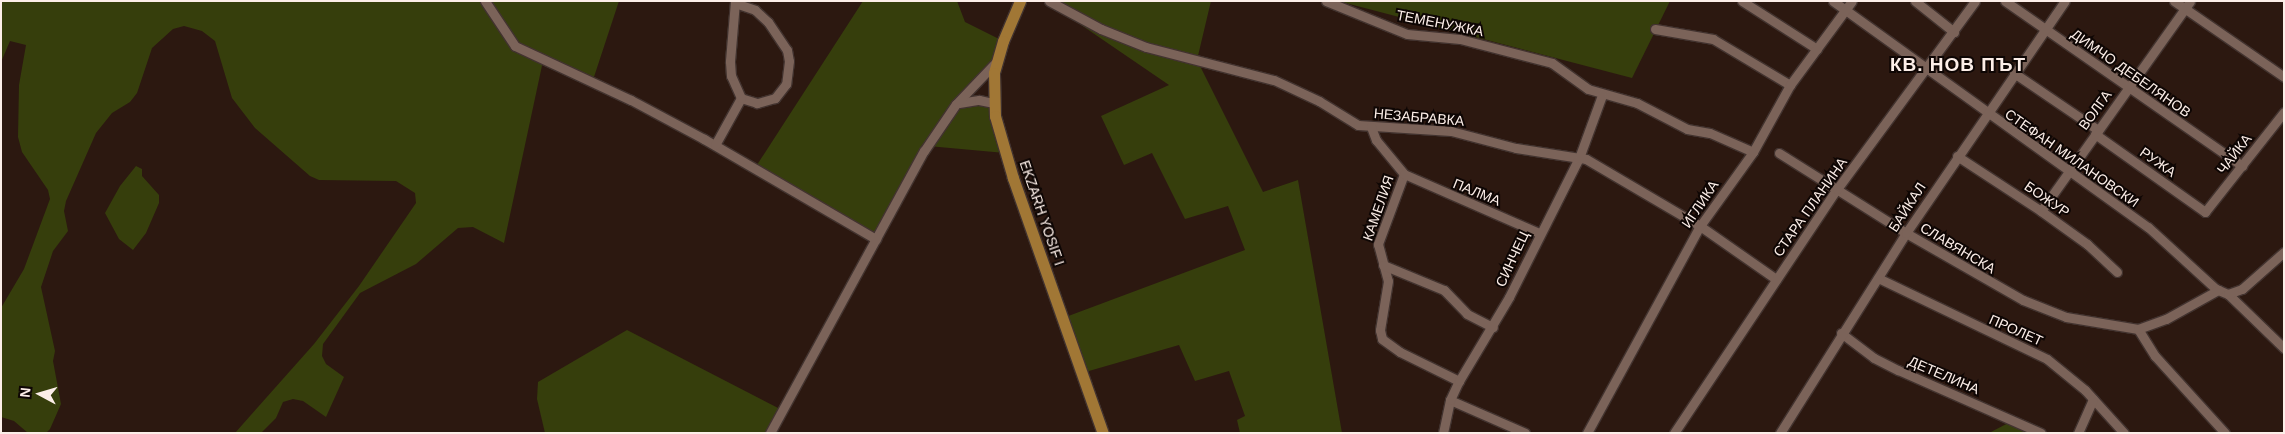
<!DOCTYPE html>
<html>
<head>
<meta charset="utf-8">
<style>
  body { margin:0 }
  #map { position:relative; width:2285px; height:434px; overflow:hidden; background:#2c1810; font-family:Arial,sans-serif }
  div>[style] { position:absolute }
  .green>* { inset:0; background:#363e0c }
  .roads { filter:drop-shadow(1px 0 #42332f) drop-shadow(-1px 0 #42332f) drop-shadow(0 1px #42332f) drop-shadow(0 -1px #42332f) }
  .minor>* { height:9px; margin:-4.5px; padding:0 4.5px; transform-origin:4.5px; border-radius:4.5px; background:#7b6359 }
  .major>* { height:11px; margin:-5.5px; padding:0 5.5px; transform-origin:5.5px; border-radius:5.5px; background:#a17735 }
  span { translate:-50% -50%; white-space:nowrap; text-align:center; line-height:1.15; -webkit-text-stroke:4px #0e0604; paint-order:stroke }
  .street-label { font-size:14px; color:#fceee8 }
  .district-label { font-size:19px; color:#fceee8; font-weight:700; letter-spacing:1px }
  .frame { position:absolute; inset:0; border:2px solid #fceee8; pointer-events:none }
  .north { position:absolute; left:15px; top:369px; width:50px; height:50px; -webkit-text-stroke:4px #0e0604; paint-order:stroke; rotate:276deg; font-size:14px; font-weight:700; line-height:20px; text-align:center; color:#fceee8 }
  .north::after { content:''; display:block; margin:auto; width:18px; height:22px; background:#fceee8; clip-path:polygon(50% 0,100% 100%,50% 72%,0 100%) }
</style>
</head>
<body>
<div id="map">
  <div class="green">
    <div style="clip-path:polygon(1px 1px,619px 1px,592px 83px,543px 61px,504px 243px,473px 227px,458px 228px,416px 264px,360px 293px,323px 344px,322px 356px,326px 364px,344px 377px,326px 417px,303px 401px,293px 399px,283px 402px,276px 418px,261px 433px,235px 433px,314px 344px,359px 286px,416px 203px,415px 193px,396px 181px,319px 180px,310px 176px,255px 128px,232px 98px,215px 41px,202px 31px,184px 26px,173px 29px,152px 48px,137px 93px,130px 102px,112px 113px,96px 133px,66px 201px,64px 211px,68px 231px,53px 251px,41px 287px,55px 351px,53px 361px,61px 404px,50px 429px,46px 433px,28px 433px,14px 421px,1px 417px,1px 308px,24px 269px,50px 199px,48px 190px,22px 152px,18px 137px,19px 85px,26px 45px,10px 41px,1px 62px)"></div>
    <div style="clip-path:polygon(863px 1px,957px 1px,965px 22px,1003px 41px,998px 60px,957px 103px,993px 103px,1005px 153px,928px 146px,876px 239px,755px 168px)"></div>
    <div style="clip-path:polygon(1046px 1px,1211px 1px,1197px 60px,1263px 192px,1298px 180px,1342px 433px,1240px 433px,1237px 420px,1245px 416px,1229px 371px,1195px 381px,1179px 345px,1082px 373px,1063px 318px,1245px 250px,1228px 206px,1185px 219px,1152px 153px,1124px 165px,1101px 116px,1169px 85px)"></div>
    <div style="clip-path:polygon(1338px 1px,1670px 1px,1632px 78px)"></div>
    <div style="clip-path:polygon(136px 166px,142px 169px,142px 176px,159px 195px,159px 203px,146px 233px,133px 250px,119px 239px,105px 213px,120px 186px)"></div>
    <div style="clip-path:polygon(627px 330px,782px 410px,770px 433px,545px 433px,537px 399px,538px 382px)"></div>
    <div style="clip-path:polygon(2014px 420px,2041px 433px,1989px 433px)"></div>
  </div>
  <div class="roads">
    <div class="minor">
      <div style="left:485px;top:1px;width:54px;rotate:56.3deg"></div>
      <div style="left:515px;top:46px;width:128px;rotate:25deg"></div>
      <div style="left:631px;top:100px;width:83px;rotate:28.1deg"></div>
      <div style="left:704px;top:139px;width:199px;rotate:30.2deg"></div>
      <div style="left:1049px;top:1px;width:59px;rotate:28.3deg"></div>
      <div style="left:1101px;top:29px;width:48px;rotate:21.8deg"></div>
      <div style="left:1146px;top:47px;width:132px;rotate:14.5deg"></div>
      <div style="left:1274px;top:80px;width:50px;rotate:25deg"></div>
      <div style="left:1319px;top:101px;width:46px;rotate:31.6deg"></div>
      <div style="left:1358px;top:125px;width:93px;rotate:3.7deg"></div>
      <div style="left:1451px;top:131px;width:67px;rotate:14.7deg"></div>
      <div style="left:1516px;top:148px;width:71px;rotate:8.9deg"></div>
      <div style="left:1586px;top:159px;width:132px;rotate:30.4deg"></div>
      <div style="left:1700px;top:226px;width:93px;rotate:34.9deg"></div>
      <div style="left:1326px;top:1px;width:87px;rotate:22.2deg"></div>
      <div style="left:1407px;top:34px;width:53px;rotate:5.4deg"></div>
      <div style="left:1460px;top:39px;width:95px;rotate:14.6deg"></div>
      <div style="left:1552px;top:63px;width:44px;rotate:35.8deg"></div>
      <div style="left:1588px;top:89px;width:51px;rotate:15.9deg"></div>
      <div style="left:1637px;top:103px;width:56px;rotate:27.5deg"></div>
      <div style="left:1687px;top:129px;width:23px;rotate:10deg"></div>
      <div style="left:1710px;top:133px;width:47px;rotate:23.8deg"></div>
      <div style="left:1742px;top:1px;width:89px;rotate:32.6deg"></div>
      <div style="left:1833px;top:1px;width:388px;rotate:35.7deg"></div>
      <div style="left:2148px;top:227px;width:92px;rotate:42.4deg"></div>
      <div style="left:2216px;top:289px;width:13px;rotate:23deg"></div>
      <div style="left:2228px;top:294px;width:78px;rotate:44deg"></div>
      <div style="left:1915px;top:1px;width:50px;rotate:38.5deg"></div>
      <div style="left:2005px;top:1px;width:289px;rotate:34.8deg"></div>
      <div style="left:2174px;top:1px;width:134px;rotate:34.6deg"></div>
      <div style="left:735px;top:3px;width:21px;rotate:19deg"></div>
      <div style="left:755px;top:10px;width:18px;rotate:43deg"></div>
      <div style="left:768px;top:22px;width:34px;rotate:56deg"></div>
      <div style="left:787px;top:50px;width:11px;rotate:80deg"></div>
      <div style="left:789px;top:61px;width:23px;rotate:97deg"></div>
      <div style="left:786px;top:84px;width:18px;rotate:128deg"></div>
      <div style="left:775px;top:98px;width:19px;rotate:164deg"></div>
      <div style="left:757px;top:103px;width:17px;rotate:-163deg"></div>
      <div style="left:1655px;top:29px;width:59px;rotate:9.8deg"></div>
      <div style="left:1713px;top:39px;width:90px;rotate:30.9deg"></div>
      <div style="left:2014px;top:73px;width:102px;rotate:34.2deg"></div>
      <div style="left:959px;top:103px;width:20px;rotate:-9deg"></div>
      <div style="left:979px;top:100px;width:14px;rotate:12deg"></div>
      <div style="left:1371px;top:127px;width:14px;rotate:69deg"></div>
      <div style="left:1376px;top:140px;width:44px;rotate:50.5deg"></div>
      <div style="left:1404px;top:174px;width:75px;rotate:110.4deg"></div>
      <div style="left:1378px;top:244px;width:38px;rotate:75deg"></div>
      <div style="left:1388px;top:281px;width:50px;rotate:99.3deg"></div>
      <div style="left:1380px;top:330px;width:9px;rotate:77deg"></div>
      <div style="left:1382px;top:339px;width:22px;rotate:36deg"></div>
      <div style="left:1400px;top:352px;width:66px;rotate:26.2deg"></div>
      <div style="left:2095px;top:134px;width:135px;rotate:35.3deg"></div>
      <div style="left:2205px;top:212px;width:127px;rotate:-51.7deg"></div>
      <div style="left:715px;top:145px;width:54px;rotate:-61deg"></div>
      <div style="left:741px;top:98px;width:24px;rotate:-114deg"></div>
      <div style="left:731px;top:76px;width:15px;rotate:-94deg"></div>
      <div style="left:730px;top:61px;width:60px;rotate:-85.2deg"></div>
      <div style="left:1779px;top:153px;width:150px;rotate:32.2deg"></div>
      <div style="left:1906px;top:233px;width:135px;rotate:29.8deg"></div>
      <div style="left:2023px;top:300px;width:46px;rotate:21.6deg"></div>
      <div style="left:2066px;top:317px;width:73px;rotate:9.5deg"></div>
      <div style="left:2138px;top:329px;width:32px;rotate:58deg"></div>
      <div style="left:2155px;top:356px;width:104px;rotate:47.7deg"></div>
      <div style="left:1957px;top:156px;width:100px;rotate:33.2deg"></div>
      <div style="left:2041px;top:211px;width:57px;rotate:35.7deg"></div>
      <div style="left:2087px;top:244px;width:41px;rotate:43deg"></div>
      <div style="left:1404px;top:174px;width:147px;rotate:23.6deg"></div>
      <div style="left:2041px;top:211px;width:257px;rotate:-54.6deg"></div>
      <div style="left:1383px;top:265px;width:66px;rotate:22.3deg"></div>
      <div style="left:1444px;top:290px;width:33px;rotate:46deg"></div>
      <div style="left:1467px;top:314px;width:29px;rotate:27deg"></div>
      <div style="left:1878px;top:278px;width:187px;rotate:25.6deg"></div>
      <div style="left:2047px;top:359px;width:49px;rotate:39.2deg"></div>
      <div style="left:2085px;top:390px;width:58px;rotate:47.8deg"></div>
      <div style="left:2228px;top:294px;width:15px;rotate:-20deg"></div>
      <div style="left:2242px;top:289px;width:56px;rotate:-41.4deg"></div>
      <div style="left:2138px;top:329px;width:30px;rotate:-20deg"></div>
      <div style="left:2166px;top:319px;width:60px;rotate:-29.1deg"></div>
      <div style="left:1841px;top:333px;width:41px;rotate:37.1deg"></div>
      <div style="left:1874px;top:358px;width:27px;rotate:27deg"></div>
      <div style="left:1898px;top:370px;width:156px;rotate:23.8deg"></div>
      <div style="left:1450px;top:400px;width:82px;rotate:23.7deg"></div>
      <div style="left:770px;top:433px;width:321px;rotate:-61.4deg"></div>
      <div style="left:924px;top:151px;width:57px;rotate:-55.8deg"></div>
      <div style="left:956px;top:104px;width:61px;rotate:-46.3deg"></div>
      <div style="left:1443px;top:433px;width:34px;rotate:-78deg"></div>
      <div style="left:1450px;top:400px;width:21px;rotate:-65deg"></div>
      <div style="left:1459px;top:381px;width:98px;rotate:-59.2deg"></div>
      <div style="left:1509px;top:297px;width:156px;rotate:-63.3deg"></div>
      <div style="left:1579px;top:158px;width:67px;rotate:-69.9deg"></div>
      <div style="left:1587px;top:433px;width:236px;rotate:-61.4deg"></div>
      <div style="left:1700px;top:226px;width:91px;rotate:-54.4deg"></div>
      <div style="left:1753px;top:152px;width:77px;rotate:-61.1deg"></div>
      <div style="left:1790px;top:85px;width:104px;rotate:-53.6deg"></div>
      <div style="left:1674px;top:433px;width:293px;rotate:-56.3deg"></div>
      <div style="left:1837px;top:189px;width:233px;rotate:-53.7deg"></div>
      <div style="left:1780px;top:433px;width:236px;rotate:-57.8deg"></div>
      <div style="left:1906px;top:233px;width:281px;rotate:-55.6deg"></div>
      <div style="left:2078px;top:433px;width:37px;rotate:-66deg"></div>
    </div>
    <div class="major">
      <div style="left:1020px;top:1px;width:43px;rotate:113deg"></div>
      <div style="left:1003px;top:41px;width:33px;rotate:106deg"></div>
      <div style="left:994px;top:73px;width:43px;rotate:88.7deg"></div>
      <div style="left:995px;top:116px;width:65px;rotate:73.8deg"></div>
      <div style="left:1013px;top:178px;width:270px;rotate:70.6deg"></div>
    </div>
  </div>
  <div class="street-label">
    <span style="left:1440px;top:23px;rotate:11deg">ТЕМЕНУЖКА</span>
    <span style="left:2131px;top:73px;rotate:35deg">ДИМЧО ДЕБЕЛЯНОВ</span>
    <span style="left:2095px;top:110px;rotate:-54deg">ВОЛГА</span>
    <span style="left:1419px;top:117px;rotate:5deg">НЕЗАБРАВКА</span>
    <span style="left:2234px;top:154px;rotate:-52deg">ЧАЙКА</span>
    <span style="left:2072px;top:158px;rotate:35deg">СТЕФАН МИЛАНОВСКИ</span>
    <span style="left:2158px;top:162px;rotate:35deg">РУЖА</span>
    <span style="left:1477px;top:192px;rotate:22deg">ПАЛМА</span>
    <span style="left:2047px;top:199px;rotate:35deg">БОЖУР</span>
    <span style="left:1700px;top:204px;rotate:-56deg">ИГЛИКА</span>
    <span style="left:1810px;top:207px;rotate:-55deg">СТАРА ПЛАНИНА</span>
    <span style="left:1907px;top:207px;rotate:-57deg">БАЙКАЛ</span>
    <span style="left:1378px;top:208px;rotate:-71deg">КАМЕЛИЯ</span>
    <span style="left:1042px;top:213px;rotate:71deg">EKZARH YOSIF I</span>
    <span style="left:1958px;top:248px;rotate:31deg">СЛАВЯНСКА</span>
    <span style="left:1512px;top:259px;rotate:-65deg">СИНЧЕЦ</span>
    <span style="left:2016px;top:330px;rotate:24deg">ПРОЛЕТ</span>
    <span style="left:1944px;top:375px;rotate:23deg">ДЕТЕЛИНА</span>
  </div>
  <div class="district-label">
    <span style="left:1958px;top:65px">КВ. НОВ ПЪТ</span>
  </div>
  <div class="frame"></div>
  <div class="north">N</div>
</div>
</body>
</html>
